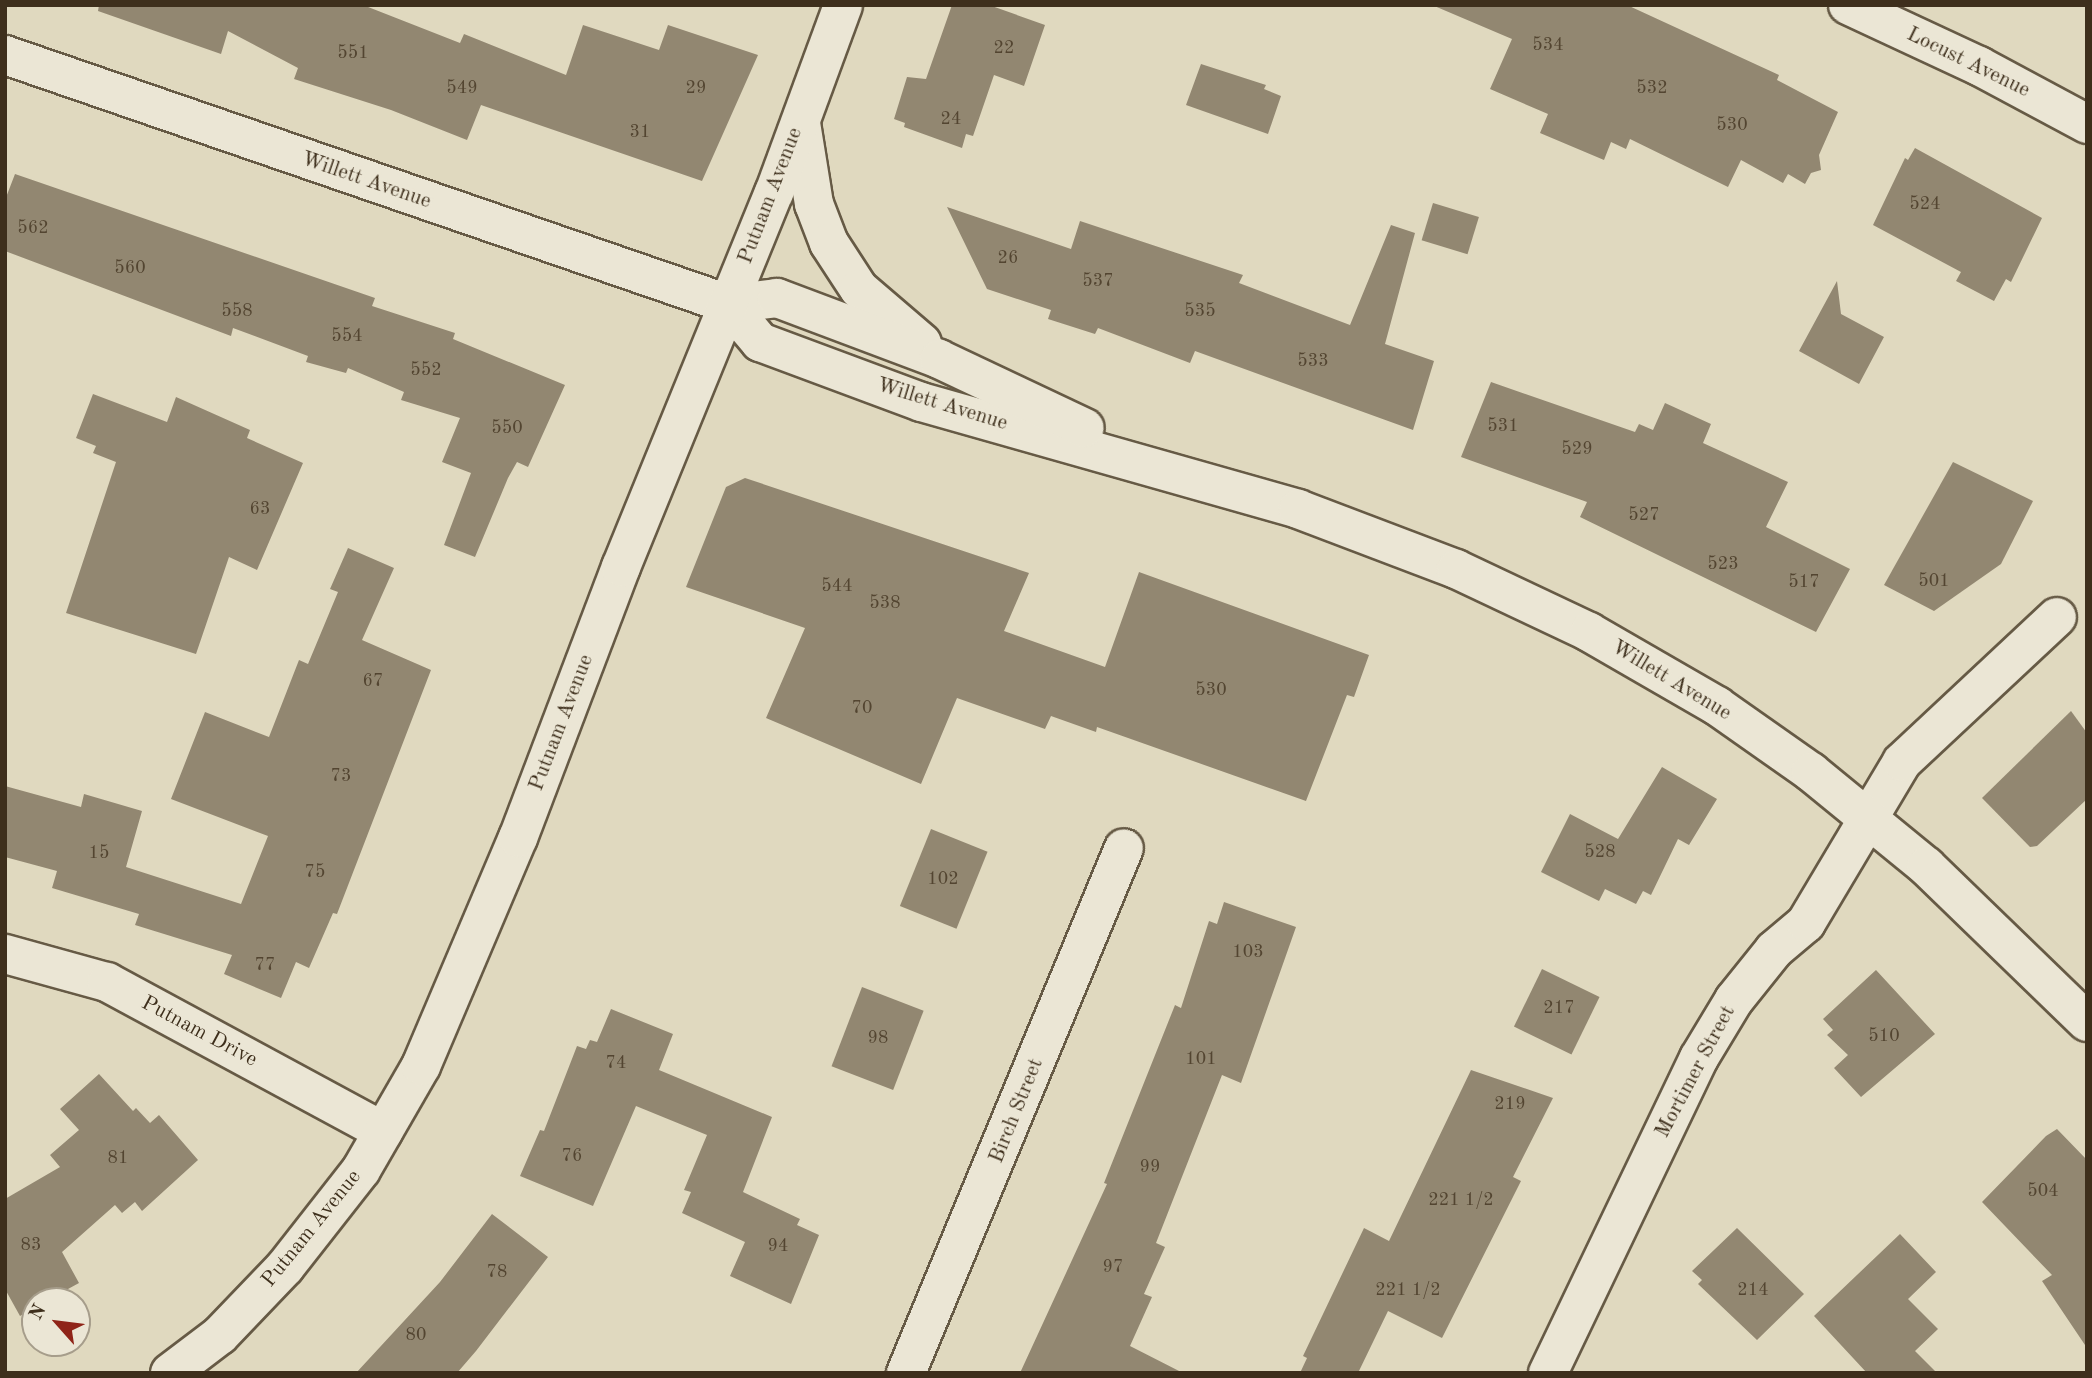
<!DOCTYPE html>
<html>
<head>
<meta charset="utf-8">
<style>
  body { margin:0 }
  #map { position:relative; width:2092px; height:1378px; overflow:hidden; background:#e0d9bf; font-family:"Old Standard TT",serif }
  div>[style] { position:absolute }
  .building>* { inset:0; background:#928771; transform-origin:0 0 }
  .roads { filter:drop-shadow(2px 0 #665a45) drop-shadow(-2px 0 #665a45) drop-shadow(0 2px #665a45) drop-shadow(0 -2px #665a45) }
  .minor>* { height:38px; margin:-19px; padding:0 19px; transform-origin:19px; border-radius:19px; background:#ebe6d5 }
  .tertiary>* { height:38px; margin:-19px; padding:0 19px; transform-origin:19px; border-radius:19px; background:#ebe6d5 }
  span { translate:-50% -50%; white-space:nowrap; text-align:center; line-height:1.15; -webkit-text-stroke:5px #ebe6d5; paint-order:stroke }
  .number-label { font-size:18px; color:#534531 }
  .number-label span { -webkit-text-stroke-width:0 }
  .street-label { font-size:21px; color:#3e2f1c }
  .frame { position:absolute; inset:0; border:7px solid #3e2f1c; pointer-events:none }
  .north { position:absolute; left:21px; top:1287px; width:70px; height:70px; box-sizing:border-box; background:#ebe6d5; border:2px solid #a69d8b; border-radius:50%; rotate:298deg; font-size:19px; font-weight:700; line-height:28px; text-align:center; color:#3e2f1c }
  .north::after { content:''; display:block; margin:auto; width:24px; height:32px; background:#8f2418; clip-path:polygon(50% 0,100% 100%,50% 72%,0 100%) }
</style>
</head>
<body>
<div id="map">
  <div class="building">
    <div style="clip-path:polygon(99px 5px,363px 5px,460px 43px,464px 34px,566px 75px,583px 25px,659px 50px,668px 25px,758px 55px,702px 181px,481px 105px,467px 140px,391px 110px,294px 79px,298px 68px,228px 31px,221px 54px,98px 11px)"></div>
    <div style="clip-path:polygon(952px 5px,989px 5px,1045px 25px,1024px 86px,994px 75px,973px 136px,966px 134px,962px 148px,904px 127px,905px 123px,894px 119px,907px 77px,926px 79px)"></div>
    <div style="clip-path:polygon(1432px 5px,1627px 5px,1779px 75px,1777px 80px,1838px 112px,1819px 155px,1821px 170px,1811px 173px,1805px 184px,1788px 174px,1783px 183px,1741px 160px,1728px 187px,1630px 139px,1626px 149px,1611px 142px,1604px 160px,1540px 133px,1548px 114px,1490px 89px,1512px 39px)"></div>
    <div style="clip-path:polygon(1201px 64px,1266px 85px,1264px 89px,1281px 96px,1268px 134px,1186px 105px)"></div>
    <div style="clip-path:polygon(1915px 148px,2042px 218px,2011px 282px,2006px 279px,1994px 301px,1956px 281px,1961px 272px,1873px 225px,1905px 158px,1908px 160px)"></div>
    <div style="clip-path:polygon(15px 174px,375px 298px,372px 306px,455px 333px,453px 339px,565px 385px,528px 467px,517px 462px,508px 478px,475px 557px,444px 545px,471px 473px,442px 462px,460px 418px,401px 400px,404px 392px,348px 368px,346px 373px,306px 362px,308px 356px,233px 328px,231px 336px,5px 251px,5px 200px)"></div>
    <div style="left:1433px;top:203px;width:48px;height:39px;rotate:17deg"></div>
    <div style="clip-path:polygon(947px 207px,1071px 249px,1080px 221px,1243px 275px,1239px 283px,1350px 325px,1391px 225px,1415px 233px,1385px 344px,1434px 361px,1413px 430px,1195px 351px,1190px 363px,1098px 328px,1095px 334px,1048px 319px,1051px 310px,987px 289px)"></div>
    <div style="clip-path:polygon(1837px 281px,1841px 314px,1884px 337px,1859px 384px,1799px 351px)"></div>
    <div style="clip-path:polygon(1491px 382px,1635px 432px,1639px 424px,1653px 430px,1665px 403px,1711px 424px,1703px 443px,1788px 482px,1766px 527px,1850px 569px,1816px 632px,1580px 517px,1587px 502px,1461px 457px)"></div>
    <div style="clip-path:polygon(93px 394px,167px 422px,176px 397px,250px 430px,247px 438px,303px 463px,257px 570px,229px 557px,196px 654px,66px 613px,116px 462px,93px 453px,96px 446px,76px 438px)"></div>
    <div style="clip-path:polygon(1953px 462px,2033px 501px,2001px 564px,1934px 611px,1884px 585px)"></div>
    <div style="clip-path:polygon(745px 478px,1029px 573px,1004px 631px,1105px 667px,1139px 572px,1369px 655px,1354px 697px,1347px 695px,1306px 801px,1097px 727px,1096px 732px,1051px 716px,1045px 729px,957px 698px,921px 784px,766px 718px,805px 628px,686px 587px,726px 487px)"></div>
    <div style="clip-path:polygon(348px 548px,394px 568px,362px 640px,431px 670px,337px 914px,333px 913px,309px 968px,296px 962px,281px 998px,224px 974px,232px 955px,135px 925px,139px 914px,52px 888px,57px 871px,5px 857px,5px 786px,81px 807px,84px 794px,142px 811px,126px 867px,241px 904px,268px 836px,171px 799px,205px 712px,269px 737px,299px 660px,308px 664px,338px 592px,330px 589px)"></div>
    <div style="clip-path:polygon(2071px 711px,2087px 733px,2087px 799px,2037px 846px,2030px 847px,1982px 798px)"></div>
    <div style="clip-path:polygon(1662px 767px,1717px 799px,1689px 845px,1678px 839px,1651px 895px,1643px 891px,1636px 904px,1605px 889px,1599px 901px,1541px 872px,1570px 814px,1618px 839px)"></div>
    <div style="left:931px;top:829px;width:61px;height:83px;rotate:22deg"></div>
    <div style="clip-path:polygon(1224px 902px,1296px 927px,1241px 1083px,1222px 1075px,1156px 1243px,1165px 1247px,1144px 1294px,1152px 1297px,1130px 1346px,1183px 1373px,1020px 1373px,1107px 1184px,1104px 1183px,1175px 1005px,1181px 1008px,1209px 921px,1217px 924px)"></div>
    <div style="left:1542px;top:969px;width:64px;height:64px;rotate:26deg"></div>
    <div style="clip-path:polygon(1876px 970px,1935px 1034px,1861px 1097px,1834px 1068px,1848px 1055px,1827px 1035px,1833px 1030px,1823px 1019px)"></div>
    <div style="left:862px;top:987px;width:66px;height:85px;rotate:21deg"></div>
    <div style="clip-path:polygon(611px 1009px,673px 1034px,659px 1070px,772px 1117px,743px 1192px,800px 1219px,797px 1225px,819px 1235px,791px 1304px,730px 1276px,745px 1242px,682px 1213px,691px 1192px,684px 1190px,707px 1135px,636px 1106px,593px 1206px,520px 1176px,540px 1130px,544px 1131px,577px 1046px,586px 1049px,590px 1040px,597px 1042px)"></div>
    <div style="clip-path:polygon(1471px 1070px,1553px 1098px,1513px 1177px,1521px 1181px,1442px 1338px,1388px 1311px,1358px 1373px,1300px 1373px,1307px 1358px,1303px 1356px,1364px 1228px,1389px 1241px)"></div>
    <div style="clip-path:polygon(99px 1074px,133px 1111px,136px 1108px,150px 1123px,159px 1115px,198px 1160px,142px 1211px,135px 1202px,122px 1213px,115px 1205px,62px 1252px,79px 1283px,46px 1301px,35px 1301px,35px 1307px,20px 1316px,5px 1289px,5px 1199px,60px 1167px,50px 1155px,79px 1130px,60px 1109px)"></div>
    <div style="clip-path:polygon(2057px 1129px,2087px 1160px,2087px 1348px,2042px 1281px,2052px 1275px,1982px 1202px,2046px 1136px)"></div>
    <div style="clip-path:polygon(492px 1214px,548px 1257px,476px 1351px,457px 1373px,356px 1373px,440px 1282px)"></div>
    <div style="clip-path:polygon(1737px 1228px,1804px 1294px,1757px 1340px,1698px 1284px,1702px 1280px,1692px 1271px)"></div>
    <div style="clip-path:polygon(1900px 1234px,1936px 1272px,1908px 1299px,1938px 1329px,1915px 1351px,1937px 1373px,1867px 1373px,1814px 1316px)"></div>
  </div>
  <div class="roads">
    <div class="minor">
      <div style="left:1848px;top:5px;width:145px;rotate:25deg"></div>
      <div style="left:1979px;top:66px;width:123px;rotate:28.2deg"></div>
      <div style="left:5px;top:55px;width:765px;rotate:19deg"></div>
      <div style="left:5px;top:954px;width:106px;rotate:15.4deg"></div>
      <div style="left:107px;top:982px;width:314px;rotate:28.4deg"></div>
      <div style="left:906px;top:1373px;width:568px;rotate:-67.45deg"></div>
      <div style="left:1548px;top:1373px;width:349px;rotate:-64.4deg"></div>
      <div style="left:1699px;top:1058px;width:68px;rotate:-58.9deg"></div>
      <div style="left:1734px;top:1000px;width:64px;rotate:-51.3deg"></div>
      <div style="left:1774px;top:950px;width:42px;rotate:-40.2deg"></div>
      <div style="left:1806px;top:923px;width:187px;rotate:-59.2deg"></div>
      <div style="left:1902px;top:762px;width:212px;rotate:-43.1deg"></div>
    </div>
    <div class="tertiary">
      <div style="left:801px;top:123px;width:82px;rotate:80.9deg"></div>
      <div style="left:814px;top:204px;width:42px;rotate:69deg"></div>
      <div style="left:829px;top:243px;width:55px;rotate:56.9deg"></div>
      <div style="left:859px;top:289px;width:83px;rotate:40.6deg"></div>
      <div style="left:728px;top:304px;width:50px;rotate:49.9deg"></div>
      <div style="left:760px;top:342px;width:172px;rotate:20.4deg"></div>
      <div style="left:921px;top:402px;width:392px;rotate:15.8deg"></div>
      <div style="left:1298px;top:509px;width:169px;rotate:20.8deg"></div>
      <div style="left:1456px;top:569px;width:147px;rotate:25.3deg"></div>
      <div style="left:1589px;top:632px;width:148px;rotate:30deg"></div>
      <div style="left:1717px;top:706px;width:115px;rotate:35.1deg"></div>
      <div style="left:1811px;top:772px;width:149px;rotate:39.3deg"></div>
      <div style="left:1926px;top:866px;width:224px;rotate:44.1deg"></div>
      <div style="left:728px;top:304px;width:49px;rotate:-7deg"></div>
      <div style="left:777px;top:298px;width:173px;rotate:20.6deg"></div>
      <div style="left:939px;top:359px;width:161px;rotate:25.3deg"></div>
      <div style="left:170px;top:1373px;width:63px;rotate:-37.2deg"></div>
      <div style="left:220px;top:1335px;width:94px;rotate:-46.3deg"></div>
      <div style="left:285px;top:1267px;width:123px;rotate:-51.9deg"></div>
      <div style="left:361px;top:1170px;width:120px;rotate:-60deg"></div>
      <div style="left:421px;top:1066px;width:248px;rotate:-67deg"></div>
      <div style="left:518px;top:838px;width:290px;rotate:-69.2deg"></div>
      <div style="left:621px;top:567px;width:404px;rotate:-67.8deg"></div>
      <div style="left:774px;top:193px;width:200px;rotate:-69.8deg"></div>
    </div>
  </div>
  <div class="number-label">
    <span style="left:1548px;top:45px">534</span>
    <span style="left:1004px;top:48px">22</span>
    <span style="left:353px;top:53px">551</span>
    <span style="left:462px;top:88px">549</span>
    <span style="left:696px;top:88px">29</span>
    <span style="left:1652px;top:88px">532</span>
    <span style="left:951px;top:119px">24</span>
    <span style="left:1732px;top:125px">530</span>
    <span style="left:640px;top:132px">31</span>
    <span style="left:1925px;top:204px">524</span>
    <span style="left:33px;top:228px">562</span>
    <span style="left:1008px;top:258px">26</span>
    <span style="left:130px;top:268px">560</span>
    <span style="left:1098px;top:281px">537</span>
    <span style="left:237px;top:311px">558</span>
    <span style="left:1200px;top:311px">535</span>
    <span style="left:347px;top:336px">554</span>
    <span style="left:1313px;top:361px">533</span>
    <span style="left:426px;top:370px">552</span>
    <span style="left:1503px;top:426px">531</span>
    <span style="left:507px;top:428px">550</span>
    <span style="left:1577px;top:449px">529</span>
    <span style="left:260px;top:509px">63</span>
    <span style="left:1644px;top:515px">527</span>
    <span style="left:1723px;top:564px">523</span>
    <span style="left:1934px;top:581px">501</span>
    <span style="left:1804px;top:582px">517</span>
    <span style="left:837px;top:586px">544</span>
    <span style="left:885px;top:603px">538</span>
    <span style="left:373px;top:681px">67</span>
    <span style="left:1211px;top:690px">530</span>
    <span style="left:862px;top:708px">70</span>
    <span style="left:341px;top:776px">73</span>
    <span style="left:1600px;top:852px">528</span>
    <span style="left:99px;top:853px">15</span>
    <span style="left:315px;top:872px">75</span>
    <span style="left:943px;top:879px">102</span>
    <span style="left:1248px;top:952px">103</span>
    <span style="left:265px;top:965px">77</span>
    <span style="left:1559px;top:1008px">217</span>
    <span style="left:1884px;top:1036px">510</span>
    <span style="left:878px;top:1038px">98</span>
    <span style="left:1201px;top:1059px">101</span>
    <span style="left:616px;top:1063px">74</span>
    <span style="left:1510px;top:1104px">219</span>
    <span style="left:572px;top:1156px">76</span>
    <span style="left:118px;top:1158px">81</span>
    <span style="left:1150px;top:1167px">99</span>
    <span style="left:2043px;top:1191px">504</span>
    <span style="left:1461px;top:1200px">221 1/2</span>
    <span style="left:31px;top:1245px">83</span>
    <span style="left:778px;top:1246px">94</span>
    <span style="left:1113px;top:1267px">97</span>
    <span style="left:497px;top:1272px">78</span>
    <span style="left:1408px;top:1290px">221 1/2</span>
    <span style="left:1753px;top:1290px">214</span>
    <span style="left:416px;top:1335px">80</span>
  </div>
  <div class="street-label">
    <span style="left:1968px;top:63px;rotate:26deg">Locust Avenue</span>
    <span style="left:366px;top:181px;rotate:19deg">Willett Avenue</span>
    <span style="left:771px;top:196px;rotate:-69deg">Putnam Avenue</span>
    <span style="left:942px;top:405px;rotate:17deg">Willett Avenue</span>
    <span style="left:1671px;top:681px;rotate:31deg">Willett Avenue</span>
    <span style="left:562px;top:723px;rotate:-69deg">Putnam Avenue</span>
    <span style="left:199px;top:1032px;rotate:28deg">Putnam Drive</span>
    <span style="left:1696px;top:1072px;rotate:-62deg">Mortimer Street</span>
    <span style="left:1017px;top:1111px;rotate:-68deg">Birch Street</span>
    <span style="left:312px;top:1229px;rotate:-51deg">Putnam Avenue</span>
  </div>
  <div class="frame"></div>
  <div class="north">N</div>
</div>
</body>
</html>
